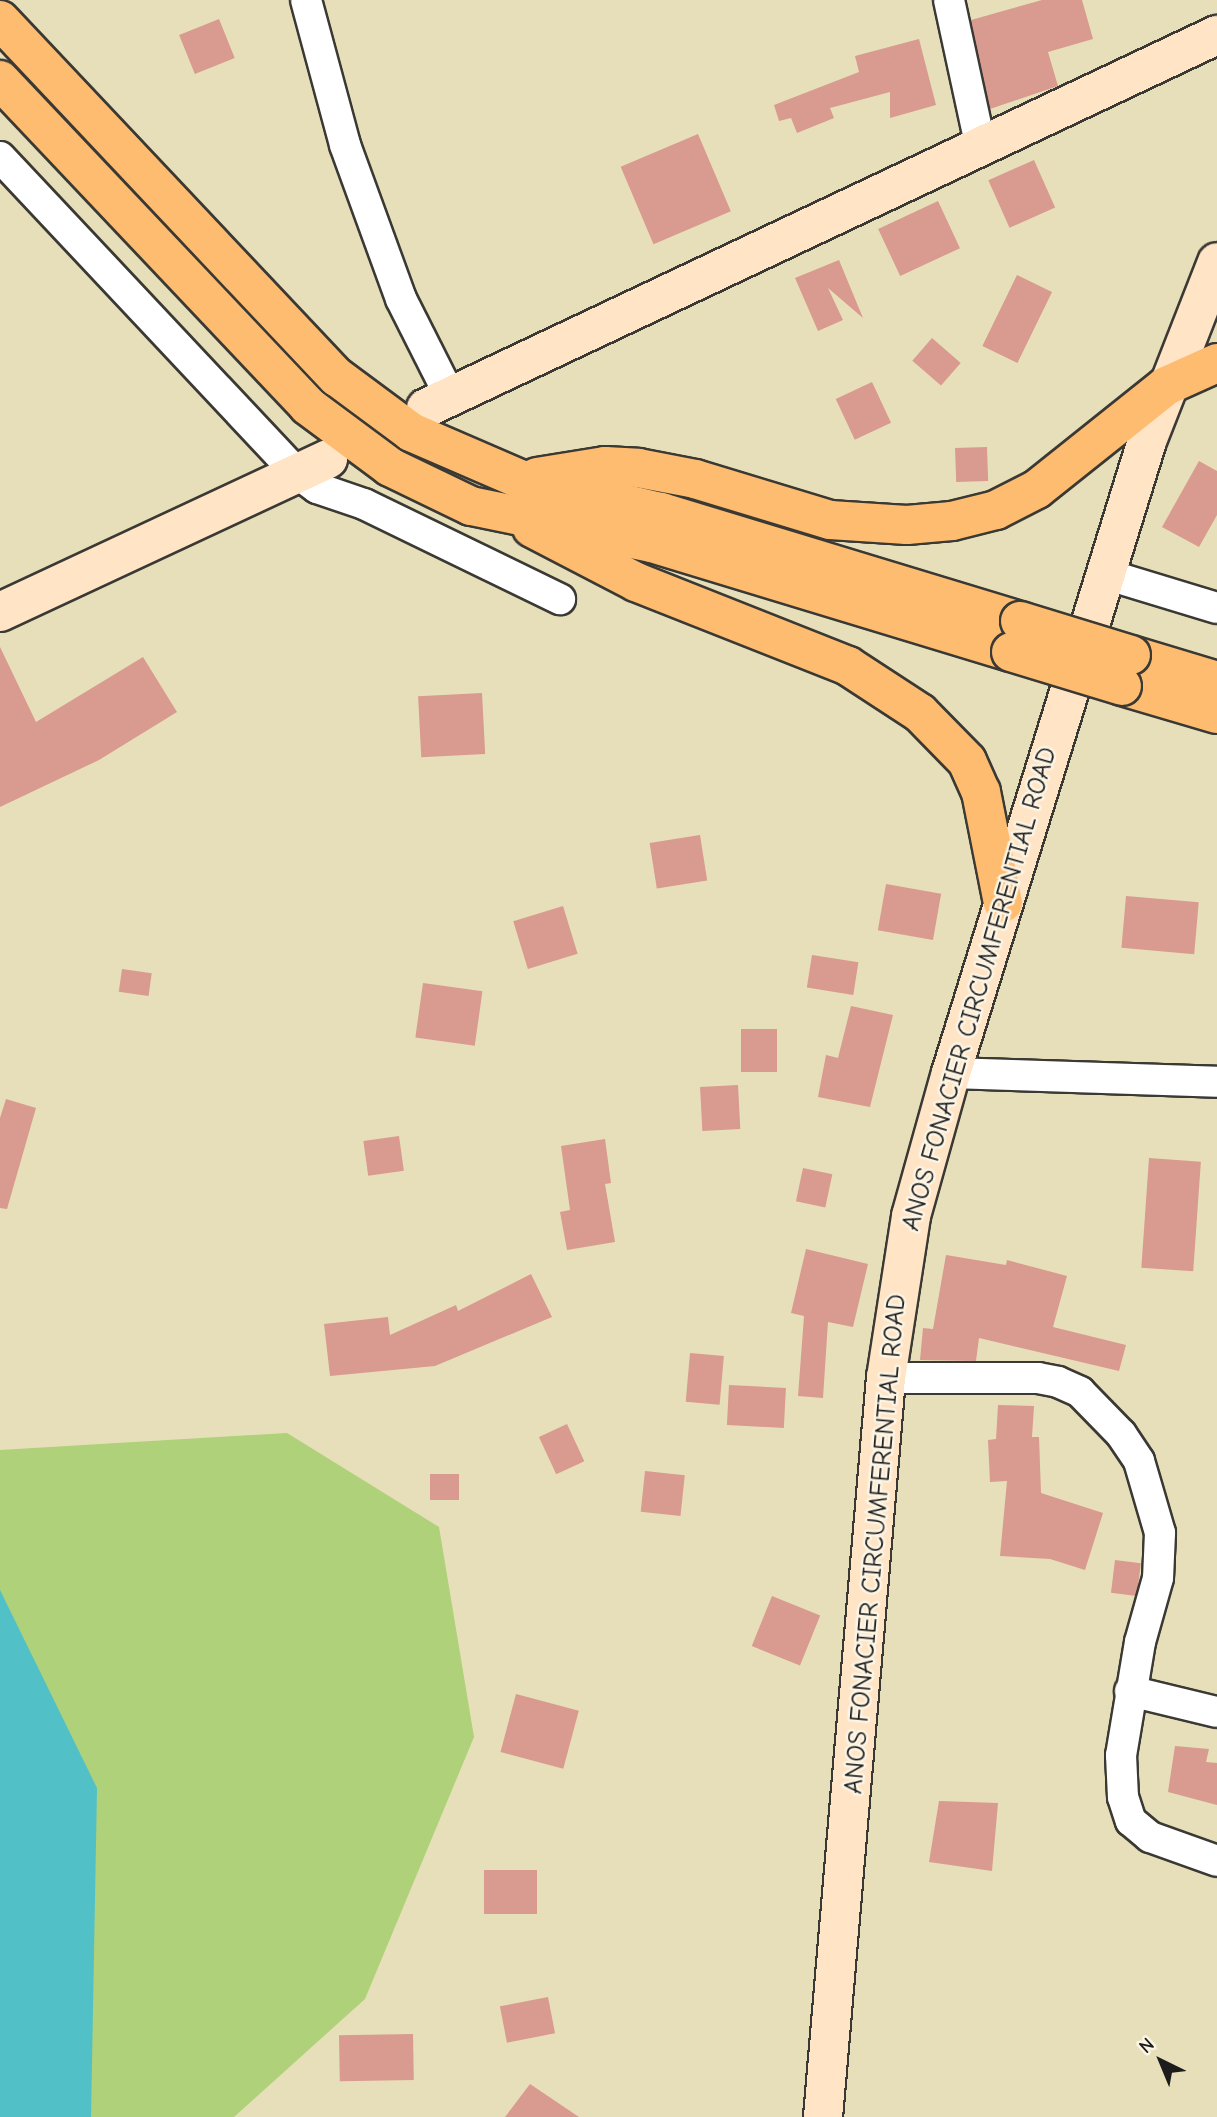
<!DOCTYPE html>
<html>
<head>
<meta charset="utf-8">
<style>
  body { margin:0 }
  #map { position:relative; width:1217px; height:2117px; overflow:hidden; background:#e7dfb9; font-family:"Comic Neue",sans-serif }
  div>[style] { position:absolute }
  .green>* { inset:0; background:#aed17a }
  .water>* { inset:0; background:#52c0c7 }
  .building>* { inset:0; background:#d99a90; transform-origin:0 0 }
  .roads { filter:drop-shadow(2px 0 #3a3934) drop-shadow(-2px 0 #3a3934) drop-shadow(0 2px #3a3934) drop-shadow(0 -2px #3a3934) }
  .street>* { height:30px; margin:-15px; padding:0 15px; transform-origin:15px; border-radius:15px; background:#fff }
  .secondary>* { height:38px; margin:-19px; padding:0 19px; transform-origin:19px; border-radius:19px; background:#ffe4c6 }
  .primary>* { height:38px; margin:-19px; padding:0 19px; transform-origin:19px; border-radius:19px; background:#febc70 }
  .bridges { filter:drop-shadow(2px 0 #3a3934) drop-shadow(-2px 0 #3a3934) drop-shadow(0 2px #3a3934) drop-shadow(0 -2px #3a3934) }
  .primary-bridge>* { height:38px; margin:-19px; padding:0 19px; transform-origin:19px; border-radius:19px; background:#febc70 }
  span { translate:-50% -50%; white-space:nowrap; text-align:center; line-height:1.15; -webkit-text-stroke:5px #fcf5e5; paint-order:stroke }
  .street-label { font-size:26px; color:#1c1c1c }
  .north { position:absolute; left:1126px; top:2026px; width:70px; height:70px; -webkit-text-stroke:5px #fcf5e5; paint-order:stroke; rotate:317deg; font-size:19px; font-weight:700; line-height:28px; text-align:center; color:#1c1c1c }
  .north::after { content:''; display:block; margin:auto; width:24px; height:32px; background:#1c1c1c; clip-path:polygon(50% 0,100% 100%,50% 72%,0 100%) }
</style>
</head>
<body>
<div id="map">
  <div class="green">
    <div style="clip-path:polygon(287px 1433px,439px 1527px,474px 1737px,365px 1999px,234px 2117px,0 2117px,0 1450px)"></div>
  </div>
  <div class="water">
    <div style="clip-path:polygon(0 1590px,97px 1788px,91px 2117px,0 2117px)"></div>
  </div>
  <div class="building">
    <div style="clip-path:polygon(1042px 0,1082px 0,1093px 39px,1048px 52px,1058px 86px,990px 109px,971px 20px)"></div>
    <div style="left:219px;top:19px;width:42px;height:43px;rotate:68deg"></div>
    <div style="clip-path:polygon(919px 39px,936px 105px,890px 118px,890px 92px,830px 108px,834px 118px,797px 133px,791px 118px,779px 121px,774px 105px,859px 72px,855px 56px)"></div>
    <div style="left:698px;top:134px;width:84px;height:84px;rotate:67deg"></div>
    <div style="left:1034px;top:160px;width:52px;height:50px;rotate:66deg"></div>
    <div style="left:938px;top:201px;width:52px;height:66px;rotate:65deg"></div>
    <div style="clip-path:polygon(839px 260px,863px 318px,828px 288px,843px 320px,818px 331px,795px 278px)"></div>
    <div style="left:1017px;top:275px;width:39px;height:79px;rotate:26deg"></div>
    <div style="left:932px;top:338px;width:38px;height:30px;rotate:41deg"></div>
    <div style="left:872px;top:382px;width:45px;height:40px;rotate:65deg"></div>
    <div style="left:987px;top:447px;width:34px;height:32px;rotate:88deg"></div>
    <div style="clip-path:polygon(1199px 461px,1217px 471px,1217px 515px,1199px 547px,1162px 527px)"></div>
    <div style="clip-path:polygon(0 647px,36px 722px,143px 657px,177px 712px,99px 760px,0 807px)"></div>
    <div style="left:482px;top:693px;width:61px;height:64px;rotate:87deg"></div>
    <div style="left:700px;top:835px;width:46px;height:51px;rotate:81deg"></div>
    <div style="left:886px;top:884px;width:56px;height:47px;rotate:10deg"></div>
    <div style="left:1126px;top:896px;width:73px;height:52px;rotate:5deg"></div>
    <div style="left:563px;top:906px;width:50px;height:52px;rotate:73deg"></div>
    <div style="left:812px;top:955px;width:47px;height:33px;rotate:9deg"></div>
    <div style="left:122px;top:969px;width:30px;height:23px;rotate:8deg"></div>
    <div style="left:423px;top:983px;width:60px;height:55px;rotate:8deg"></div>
    <div style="clip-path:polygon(851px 1006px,893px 1015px,870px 1107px,818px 1097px,826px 1055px,838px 1058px)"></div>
    <div style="left:777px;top:1029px;width:43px;height:36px;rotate:90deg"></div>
    <div style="left:738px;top:1085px;width:44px;height:38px;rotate:87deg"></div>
    <div style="clip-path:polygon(6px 1099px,36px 1108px,7px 1209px,0 1208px,0 1118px)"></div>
    <div style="left:399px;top:1136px;width:35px;height:36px;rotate:82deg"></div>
    <div style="clip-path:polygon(605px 1139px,611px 1183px,605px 1184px,615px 1242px,567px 1250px,560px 1212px,570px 1210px,561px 1146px)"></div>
    <div style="left:1149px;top:1158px;width:52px;height:110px;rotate:4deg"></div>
    <div style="left:803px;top:1168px;width:30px;height:34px;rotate:12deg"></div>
    <div style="clip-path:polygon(806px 1249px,868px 1264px,853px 1327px,828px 1322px,823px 1398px,798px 1396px,804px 1316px,791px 1313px)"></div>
    <div style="clip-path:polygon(946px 1255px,1006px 1265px,1007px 1260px,1067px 1276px,1053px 1327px,1126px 1345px,1119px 1371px,979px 1338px,976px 1361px,920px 1360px,923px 1328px,933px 1329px)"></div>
    <div style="clip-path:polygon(531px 1274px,552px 1317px,435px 1366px,330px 1376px,324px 1324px,388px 1317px,390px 1335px,456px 1305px,458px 1311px)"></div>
    <div style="left:690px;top:1353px;width:34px;height:49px;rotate:5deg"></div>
    <div style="left:729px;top:1385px;width:57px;height:40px;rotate:3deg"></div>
    <div style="clip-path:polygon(998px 1405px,1034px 1406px,1032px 1437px,1039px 1437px,1041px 1493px,1103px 1513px,1085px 1570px,1050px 1559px,1000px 1556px,1007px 1481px,990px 1482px,988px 1440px,996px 1439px)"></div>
    <div style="left:567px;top:1424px;width:41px;height:31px;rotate:65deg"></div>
    <div style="left:645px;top:1471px;width:40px;height:41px;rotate:6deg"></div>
    <div style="left:430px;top:1474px;width:29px;height:26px"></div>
    <div style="left:1115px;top:1560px;width:26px;height:33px;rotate:7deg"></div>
    <div style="left:772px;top:1596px;width:52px;height:54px;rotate:22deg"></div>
    <div style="left:516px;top:1694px;width:65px;height:60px;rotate:15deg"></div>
    <div style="clip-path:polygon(1175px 1746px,1209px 1749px,1206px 1762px,1217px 1763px,1217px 1805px,1168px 1792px)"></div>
    <div style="clip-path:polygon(939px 1801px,998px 1803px,992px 1871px,929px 1862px)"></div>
    <div style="left:537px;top:1870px;width:44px;height:53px;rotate:90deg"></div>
    <div style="left:548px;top:1997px;width:37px;height:49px;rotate:79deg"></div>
    <div style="left:413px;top:2034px;width:46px;height:74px;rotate:89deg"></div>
    <div style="clip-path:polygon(530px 2084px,579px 2117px,505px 2117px)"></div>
  </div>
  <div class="roads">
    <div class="street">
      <div style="left:306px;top:0;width:150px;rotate:74.9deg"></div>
      <div style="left:345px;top:145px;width:164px;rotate:70deg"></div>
      <div style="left:401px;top:299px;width:109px;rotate:63.2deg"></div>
      <div style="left:949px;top:0;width:151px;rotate:77.8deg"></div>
      <div style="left:0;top:157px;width:434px;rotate:46.8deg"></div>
      <div style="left:297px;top:473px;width:25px;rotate:37deg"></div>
      <div style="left:317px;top:488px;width:50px;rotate:18.8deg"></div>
      <div style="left:364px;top:504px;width:218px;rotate:25.9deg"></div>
      <div style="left:1105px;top:574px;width:117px;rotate:16.9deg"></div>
      <div style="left:951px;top:1073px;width:266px;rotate:1.9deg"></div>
      <div style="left:886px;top:1378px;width:152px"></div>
      <div style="left:1038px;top:1378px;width:20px;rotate:11deg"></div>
      <div style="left:1058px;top:1382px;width:24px;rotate:24deg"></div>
      <div style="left:1080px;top:1392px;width:59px;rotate:45.7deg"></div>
      <div style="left:1121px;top:1434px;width:32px;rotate:56deg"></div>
      <div style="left:1139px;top:1461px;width:75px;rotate:73.7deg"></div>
      <div style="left:1160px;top:1533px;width:45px;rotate:92.5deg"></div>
      <div style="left:1158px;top:1578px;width:66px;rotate:105.7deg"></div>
      <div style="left:1140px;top:1642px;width:115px;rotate:99.5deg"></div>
      <div style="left:1121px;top:1755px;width:42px;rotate:87.3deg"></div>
      <div style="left:1123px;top:1797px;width:25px;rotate:72deg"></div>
      <div style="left:1131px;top:1821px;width:25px;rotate:40deg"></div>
      <div style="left:1150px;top:1837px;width:71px;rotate:19.7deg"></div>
      <div style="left:1130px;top:1691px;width:89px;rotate:13.6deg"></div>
    </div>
    <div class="secondary">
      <div style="left:426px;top:408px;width:875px;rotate:-25.25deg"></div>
      <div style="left:0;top:612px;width:362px;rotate:-25deg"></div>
      <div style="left:823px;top:2117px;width:742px;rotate:-85.13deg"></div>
      <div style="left:886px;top:1378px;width:164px;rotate:-81.2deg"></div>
      <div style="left:911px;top:1216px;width:148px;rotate:-74.4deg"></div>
      <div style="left:951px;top:1073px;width:662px;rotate:-72.77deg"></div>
      <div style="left:1147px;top:441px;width:192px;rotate:-68.6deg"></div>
    </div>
    <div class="primary">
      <div style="left:0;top:20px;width:491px;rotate:46.7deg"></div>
      <div style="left:337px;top:377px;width:92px;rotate:36.6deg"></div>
      <div style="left:411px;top:432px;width:121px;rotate:23.4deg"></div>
      <div style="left:522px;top:480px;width:143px;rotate:13deg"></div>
      <div style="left:661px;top:512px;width:375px;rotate:16.9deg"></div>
      <div style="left:0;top:80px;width:448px;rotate:46.6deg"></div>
      <div style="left:308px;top:406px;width:102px;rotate:36.6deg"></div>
      <div style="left:390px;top:467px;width:90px;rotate:25.7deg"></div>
      <div style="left:471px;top:506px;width:185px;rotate:11.6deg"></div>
      <div style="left:652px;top:543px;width:375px;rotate:16.9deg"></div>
      <div style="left:537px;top:477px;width:69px;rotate:-9.2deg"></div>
      <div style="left:605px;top:466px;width:33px;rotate:3deg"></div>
      <div style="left:638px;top:468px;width:58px;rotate:10.9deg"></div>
      <div style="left:695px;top:479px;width:141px;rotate:16.9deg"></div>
      <div style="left:830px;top:520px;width:77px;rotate:3.7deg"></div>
      <div style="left:907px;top:525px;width:45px;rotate:-5.1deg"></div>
      <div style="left:952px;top:521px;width:45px;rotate:-14deg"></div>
      <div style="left:996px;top:510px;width:46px;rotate:-27.1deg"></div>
      <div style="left:1037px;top:489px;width:165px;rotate:-38.6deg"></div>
      <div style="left:1166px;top:386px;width:56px;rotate:-24.3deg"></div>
      <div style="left:532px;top:528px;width:117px;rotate:27.4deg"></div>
      <div style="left:636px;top:582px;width:228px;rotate:21.6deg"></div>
      <div style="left:848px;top:666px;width:86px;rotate:33.1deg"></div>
      <div style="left:920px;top:713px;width:67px;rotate:45.6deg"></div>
      <div style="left:967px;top:761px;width:34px;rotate:66deg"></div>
      <div style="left:981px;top:792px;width:113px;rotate:78.8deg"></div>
      <div style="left:1131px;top:655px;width:90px;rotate:16.8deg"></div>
      <div style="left:1122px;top:686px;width:99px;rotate:16.4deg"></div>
    </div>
  </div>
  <div class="bridges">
    <div class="primary-bridge">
      <div style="left:1020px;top:621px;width:116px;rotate:17deg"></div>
      <div style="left:1011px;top:652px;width:116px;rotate:17deg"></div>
    </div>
  </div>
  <div class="street-label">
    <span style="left:980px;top:989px;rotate:-74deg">ANOS FONACIER CIRCUMFERENTIAL ROAD</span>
    <span style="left:876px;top:1544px;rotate:-85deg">ANOS FONACIER CIRCUMFERENTIAL ROAD</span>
  </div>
  <div class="north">N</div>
</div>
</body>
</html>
